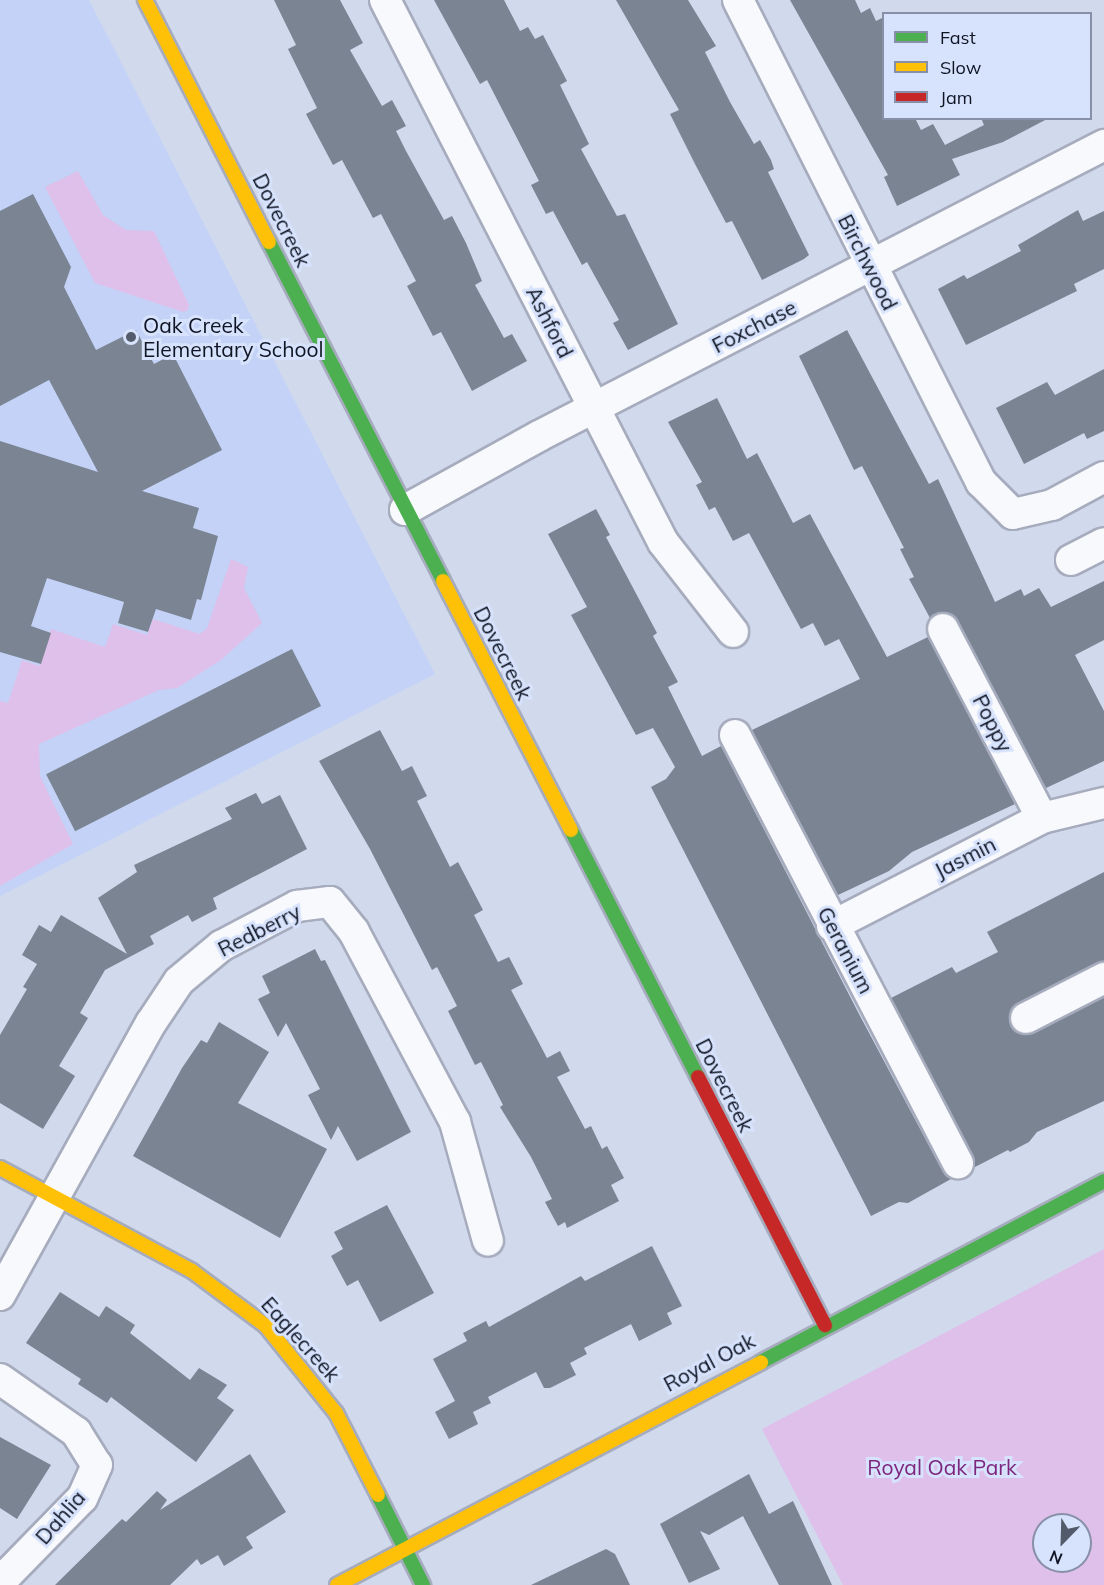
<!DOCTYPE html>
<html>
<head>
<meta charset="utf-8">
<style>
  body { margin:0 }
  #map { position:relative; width:1104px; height:1585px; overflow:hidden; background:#d1d9ed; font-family:Mulish,sans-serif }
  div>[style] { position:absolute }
  .built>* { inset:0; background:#c3d2f6 }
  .green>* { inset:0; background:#dec0ea }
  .building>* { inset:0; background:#7a8493; transform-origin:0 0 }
  .roads { filter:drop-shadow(2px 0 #a6acbd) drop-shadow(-2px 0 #a6acbd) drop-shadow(0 2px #a6acbd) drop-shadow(0 -2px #a6acbd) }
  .street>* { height:30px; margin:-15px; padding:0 15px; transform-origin:15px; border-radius:15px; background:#f8f9fc }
  .fast>* { height:14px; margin:-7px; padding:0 7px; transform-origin:7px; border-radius:7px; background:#4caf50 }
  .slow>* { height:14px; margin:-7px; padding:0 7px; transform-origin:7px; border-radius:7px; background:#ffc107 }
  .jam>* { height:14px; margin:-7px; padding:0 7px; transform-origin:7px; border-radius:7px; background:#c62828 }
  .dots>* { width:16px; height:16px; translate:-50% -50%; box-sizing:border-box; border:3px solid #d7e2fc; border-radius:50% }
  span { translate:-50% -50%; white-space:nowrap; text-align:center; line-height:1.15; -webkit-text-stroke:6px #d7e2fc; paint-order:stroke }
  .street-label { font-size:21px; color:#0f1524 }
  .poi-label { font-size:21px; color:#0f1524 }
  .left { translate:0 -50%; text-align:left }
  .park-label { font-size:21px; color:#7e267f }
  .legend { position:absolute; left:882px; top:12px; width:210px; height:108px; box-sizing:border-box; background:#d7e2fc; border:2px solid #8790a6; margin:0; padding:8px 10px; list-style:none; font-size:18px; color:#0f1524 }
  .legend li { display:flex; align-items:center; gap:12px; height:30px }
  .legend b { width:30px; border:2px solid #8790a6 }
  .north { position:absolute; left:1032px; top:1513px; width:60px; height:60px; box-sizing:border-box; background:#d7e2fc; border:2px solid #8790a6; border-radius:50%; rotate:203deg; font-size:16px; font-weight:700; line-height:24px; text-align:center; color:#0f1524 }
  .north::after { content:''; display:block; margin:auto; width:21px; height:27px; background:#535a6a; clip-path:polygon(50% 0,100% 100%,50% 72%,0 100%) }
</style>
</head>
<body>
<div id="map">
  <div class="built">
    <div style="clip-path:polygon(0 0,89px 0,435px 674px,0 896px)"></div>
  </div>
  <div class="green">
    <div style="clip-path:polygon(78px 171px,103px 215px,126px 230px,154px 231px,189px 305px,188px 310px,183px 312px,95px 283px,45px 187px)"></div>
    <div style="clip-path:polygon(231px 559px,248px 567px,244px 588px,262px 623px,221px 660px,177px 688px,159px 690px,39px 744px,40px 776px,73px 844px,0 886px,0 701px,8px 703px,22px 660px,39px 666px,51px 629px,105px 647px,113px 624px,147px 635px,153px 619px,200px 634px,207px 628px)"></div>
    <div style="clip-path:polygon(evenodd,1104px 1249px,1104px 1585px,843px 1585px,762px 1429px,1104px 1249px,1044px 1525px,1080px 1525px,1080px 1561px,1044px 1561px,1044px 1525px)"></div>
  </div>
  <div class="building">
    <div style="clip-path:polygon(274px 0,340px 0,363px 43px,350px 50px,382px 106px,392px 100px,406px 126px,396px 131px,406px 151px,444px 220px,452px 216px,466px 243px,482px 281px,475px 285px,504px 338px,512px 334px,527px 361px,472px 391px,441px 332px,433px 336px,407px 286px,416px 281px,381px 214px,373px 218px,342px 160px,333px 165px,306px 114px,317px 108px,288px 49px,296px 45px)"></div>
    <div style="clip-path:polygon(434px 0,504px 0,520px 31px,528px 27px,535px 39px,543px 35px,567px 81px,560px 85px,589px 144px,581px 149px,617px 216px,625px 214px,678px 324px,628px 350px,613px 323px,619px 320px,587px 262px,582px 265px,553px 211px,546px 214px,531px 185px,539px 181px,487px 80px,480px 84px)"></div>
    <div style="clip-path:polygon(616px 0,688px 0,716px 46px,705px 52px,730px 102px,754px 144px,760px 140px,771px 160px,774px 169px,768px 172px,809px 255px,804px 259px,762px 280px,732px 221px,726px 223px,695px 164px,670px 114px,679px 110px)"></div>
    <div style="clip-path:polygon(790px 0,855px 0,861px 13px,870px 8px,876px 21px,884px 17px,884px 118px,915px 118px,921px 130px,933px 124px,945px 145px,984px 125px,981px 118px,1049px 118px,1003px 142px,952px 159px,960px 175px,897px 206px,884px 177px,888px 175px)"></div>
    <div style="clip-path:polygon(33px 194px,71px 267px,64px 287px,96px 350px,136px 330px,154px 364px,173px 354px,222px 450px,142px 491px,199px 508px,193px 528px,218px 536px,201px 600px,197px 599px,191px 620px,156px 609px,148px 632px,118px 623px,124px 602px,47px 578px,31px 626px,51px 633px,41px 664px,0 652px,0 441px,98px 472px,49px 380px,0 406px,0 211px)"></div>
    <div style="clip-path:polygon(1078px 210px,1083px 221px,1104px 211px,1104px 269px,1074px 284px,1077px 291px,966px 345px,938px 289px,964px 275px,967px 279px,1021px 251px,1018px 245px)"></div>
    <div style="clip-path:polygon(847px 330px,929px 484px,938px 479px,995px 602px,1021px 589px,1024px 596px,1039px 588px,1051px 607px,1104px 581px,1104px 640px,1075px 655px,1104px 711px,1104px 761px,1046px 788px,958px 621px,944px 612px,930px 618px,909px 579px,914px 577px,900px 549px,904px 548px,862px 466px,854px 470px,799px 356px)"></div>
    <div style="clip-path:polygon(1104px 369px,1104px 431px,1087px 439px,1084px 433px,1024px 464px,996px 408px,1047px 382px,1055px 395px)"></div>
    <div style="clip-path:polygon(717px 398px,747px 459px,757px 453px,793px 523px,810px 514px,887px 657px,928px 637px,1015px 804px,912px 852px,889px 871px,838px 895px,752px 730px,860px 679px,839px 639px,825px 646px,813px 623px,801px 629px,749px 533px,733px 541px,715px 507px,709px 510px,696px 485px,702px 482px,668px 422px)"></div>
    <div style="clip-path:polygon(596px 509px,610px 535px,606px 537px,657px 633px,653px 636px,678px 682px,668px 687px,702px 756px,721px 746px,859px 1014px,943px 1172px,951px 1179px,908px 1203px,899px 1202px,871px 1216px,651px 787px,666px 779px,675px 767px,653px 728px,636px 735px,571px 615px,587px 607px,548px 534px)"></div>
    <div style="left:292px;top:649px;width:64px;height:276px;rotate:63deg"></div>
    <div style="clip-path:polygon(380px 730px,402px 771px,412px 766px,427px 796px,417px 801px,450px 867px,458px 862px,483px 910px,474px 915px,498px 962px,509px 957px,523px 984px,511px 990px,547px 1058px,560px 1051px,570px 1071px,557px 1077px,585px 1129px,591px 1126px,602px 1149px,607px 1146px,624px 1178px,611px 1185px,619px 1201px,567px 1228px,565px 1222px,558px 1226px,545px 1202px,552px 1199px,531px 1157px,500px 1107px,503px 1105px,481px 1062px,475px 1065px,448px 1011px,457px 1006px,437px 967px,432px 970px,370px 849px,319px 761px)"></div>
    <div style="clip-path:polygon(256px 793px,262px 804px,280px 795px,307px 849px,213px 898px,217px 909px,192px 922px,188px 915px,150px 936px,154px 944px,105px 970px,80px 1013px,88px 1018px,59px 1066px,75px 1076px,43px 1129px,0 1103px,0 1035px,27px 989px,23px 987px,37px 964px,22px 955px,39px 925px,51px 932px,61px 915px,127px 954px,98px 898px,137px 872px,134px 865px,232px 819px,225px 808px)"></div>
    <div style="clip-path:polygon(1104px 872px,1104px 961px,1018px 1003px,1009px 1018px,1016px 1032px,1026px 1035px,1104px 997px,1104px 1101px,1037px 1132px,1029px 1142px,1010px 1152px,1008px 1150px,975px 1167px,973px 1156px,891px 998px,952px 967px,956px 973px,998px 952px,987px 932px)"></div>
    <div style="clip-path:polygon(315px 949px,321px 961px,325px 960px,411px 1132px,357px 1161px,338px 1126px,331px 1140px,308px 1095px,320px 1089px,286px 1023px,278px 1037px,258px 999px,270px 993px,262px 976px)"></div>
    <div style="clip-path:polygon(219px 1022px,269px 1052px,238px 1103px,327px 1149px,280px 1238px,133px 1156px,182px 1068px,201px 1040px,207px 1043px)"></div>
    <div style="clip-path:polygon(387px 1205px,434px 1293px,380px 1322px,358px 1280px,347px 1286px,331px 1256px,343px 1249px,334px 1232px)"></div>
    <div style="clip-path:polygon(652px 1246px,682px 1306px,667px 1313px,672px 1324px,639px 1341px,631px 1324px,584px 1348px,587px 1354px,570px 1363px,576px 1375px,550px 1388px,544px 1388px,536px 1372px,488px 1397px,491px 1403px,473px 1412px,478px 1424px,449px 1439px,435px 1412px,455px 1401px,433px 1359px,467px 1341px,463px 1333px,486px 1321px,489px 1327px,581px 1276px,585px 1281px)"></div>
    <div style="clip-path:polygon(60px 1292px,99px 1317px,106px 1306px,135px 1325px,130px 1333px,190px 1380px,199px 1368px,227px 1385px,217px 1398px,234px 1410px,196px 1462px,111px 1397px,107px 1403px,78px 1384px,81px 1379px,26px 1343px)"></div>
    <div style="clip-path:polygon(0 1437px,51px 1465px,17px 1519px,0 1508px)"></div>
    <div style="clip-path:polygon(250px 1454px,286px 1512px,246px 1537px,253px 1548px,224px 1566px,218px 1555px,201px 1565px,197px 1559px,170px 1585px,55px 1585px,122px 1519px,126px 1522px,157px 1491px,167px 1500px,160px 1510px)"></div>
    <div style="clip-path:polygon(749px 1474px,769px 1514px,793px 1501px,832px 1585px,779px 1585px,743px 1516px,709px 1535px,700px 1531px,720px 1569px,689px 1583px,660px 1524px)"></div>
    <div style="clip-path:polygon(606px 1549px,615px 1554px,630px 1585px,531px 1585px)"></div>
  </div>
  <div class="roads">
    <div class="street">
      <div style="left:385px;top:0;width:609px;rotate:62.85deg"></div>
      <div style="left:663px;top:542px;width:114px;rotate:52.1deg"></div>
      <div style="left:738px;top:0;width:540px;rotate:63.25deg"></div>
      <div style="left:981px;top:482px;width:45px;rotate:45deg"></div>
      <div style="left:1013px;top:514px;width:40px;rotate:-13deg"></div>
      <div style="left:1052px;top:505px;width:59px;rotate:-28.3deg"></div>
      <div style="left:405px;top:510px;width:153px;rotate:-28.9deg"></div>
      <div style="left:539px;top:436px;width:636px;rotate:-27.25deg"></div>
      <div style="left:1071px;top:560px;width:37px;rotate:-27deg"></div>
      <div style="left:943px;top:629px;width:213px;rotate:62.4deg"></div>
      <div style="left:735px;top:735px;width:483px;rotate:62.5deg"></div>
      <div style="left:832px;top:926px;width:236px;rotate:-27.2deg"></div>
      <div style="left:1042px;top:818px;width:64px;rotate:-13.6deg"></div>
      <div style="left:1026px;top:1018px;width:88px;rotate:-27.1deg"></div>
      <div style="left:0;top:1295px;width:311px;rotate:-61deg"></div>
      <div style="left:151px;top:1023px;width:50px;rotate:-56.3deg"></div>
      <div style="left:179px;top:981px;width:55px;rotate:-39.8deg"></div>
      <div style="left:221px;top:946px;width:86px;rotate:-27.8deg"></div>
      <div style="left:297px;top:906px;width:33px;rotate:-7deg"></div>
      <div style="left:330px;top:902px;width:38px;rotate:51deg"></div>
      <div style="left:354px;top:932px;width:215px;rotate:62deg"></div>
      <div style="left:455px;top:1122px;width:123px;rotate:74.5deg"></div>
      <div style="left:0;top:1379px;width:93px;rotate:34.9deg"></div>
      <div style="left:76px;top:1432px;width:39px;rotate:58deg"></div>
      <div style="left:97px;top:1465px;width:36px;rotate:114deg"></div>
      <div style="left:82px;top:1498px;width:117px;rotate:134.3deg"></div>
    </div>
    <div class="fast">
      <div style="left:269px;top:242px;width:381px;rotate:62.8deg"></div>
      <div style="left:571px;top:830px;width:278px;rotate:62.8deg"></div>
      <div style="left:761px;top:1362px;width:388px;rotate:-27.8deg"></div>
      <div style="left:378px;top:1495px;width:101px;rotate:63.4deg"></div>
    </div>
    <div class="slow">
      <div style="left:145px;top:0;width:272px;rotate:62.9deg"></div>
      <div style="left:443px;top:581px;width:280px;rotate:62.8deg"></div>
      <div style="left:0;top:1168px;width:218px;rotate:28.2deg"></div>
      <div style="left:192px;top:1271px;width:92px;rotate:36.6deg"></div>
      <div style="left:266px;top:1326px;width:112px;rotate:51.2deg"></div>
      <div style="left:336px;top:1413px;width:92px;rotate:62.9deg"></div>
      <div style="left:337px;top:1585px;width:479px;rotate:-27.7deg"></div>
    </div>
    <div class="jam">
      <div style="left:698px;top:1077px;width:279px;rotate:62.9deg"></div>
    </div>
  </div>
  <div class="dots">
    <div style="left:131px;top:337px;background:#535a6a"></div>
  </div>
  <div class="street-label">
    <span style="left:282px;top:220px;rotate:63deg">Dovecreek</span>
    <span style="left:868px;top:262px;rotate:63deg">Birchwood</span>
    <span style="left:550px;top:322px;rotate:63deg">Ashford</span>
    <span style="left:754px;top:326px;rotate:-27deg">Foxchase</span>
    <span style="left:503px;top:653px;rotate:63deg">Dovecreek</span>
    <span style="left:993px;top:723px;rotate:63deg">Poppy</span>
    <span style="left:965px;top:857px;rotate:-27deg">Jasmin</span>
    <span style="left:259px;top:930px;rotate:-27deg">Redberry</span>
    <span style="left:846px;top:950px;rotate:62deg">Geranium</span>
    <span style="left:725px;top:1085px;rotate:63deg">Dovecreek</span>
    <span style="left:301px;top:1339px;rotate:48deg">Eaglecreek</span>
    <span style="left:709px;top:1362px;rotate:-28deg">Royal Oak</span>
    <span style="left:60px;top:1517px;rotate:-49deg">Dahlia</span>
  </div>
  <div class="poi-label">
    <span class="left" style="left:143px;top:337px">Oak Creek<br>Elementary School</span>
  </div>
  <div class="park-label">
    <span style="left:942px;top:1467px">Royal Oak Park</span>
  </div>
  <ul class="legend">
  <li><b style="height:8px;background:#4caf50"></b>Fast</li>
  <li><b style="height:8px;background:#ffc107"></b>Slow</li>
  <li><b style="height:8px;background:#c62828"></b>Jam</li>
  </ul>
  <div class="north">N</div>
</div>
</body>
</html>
